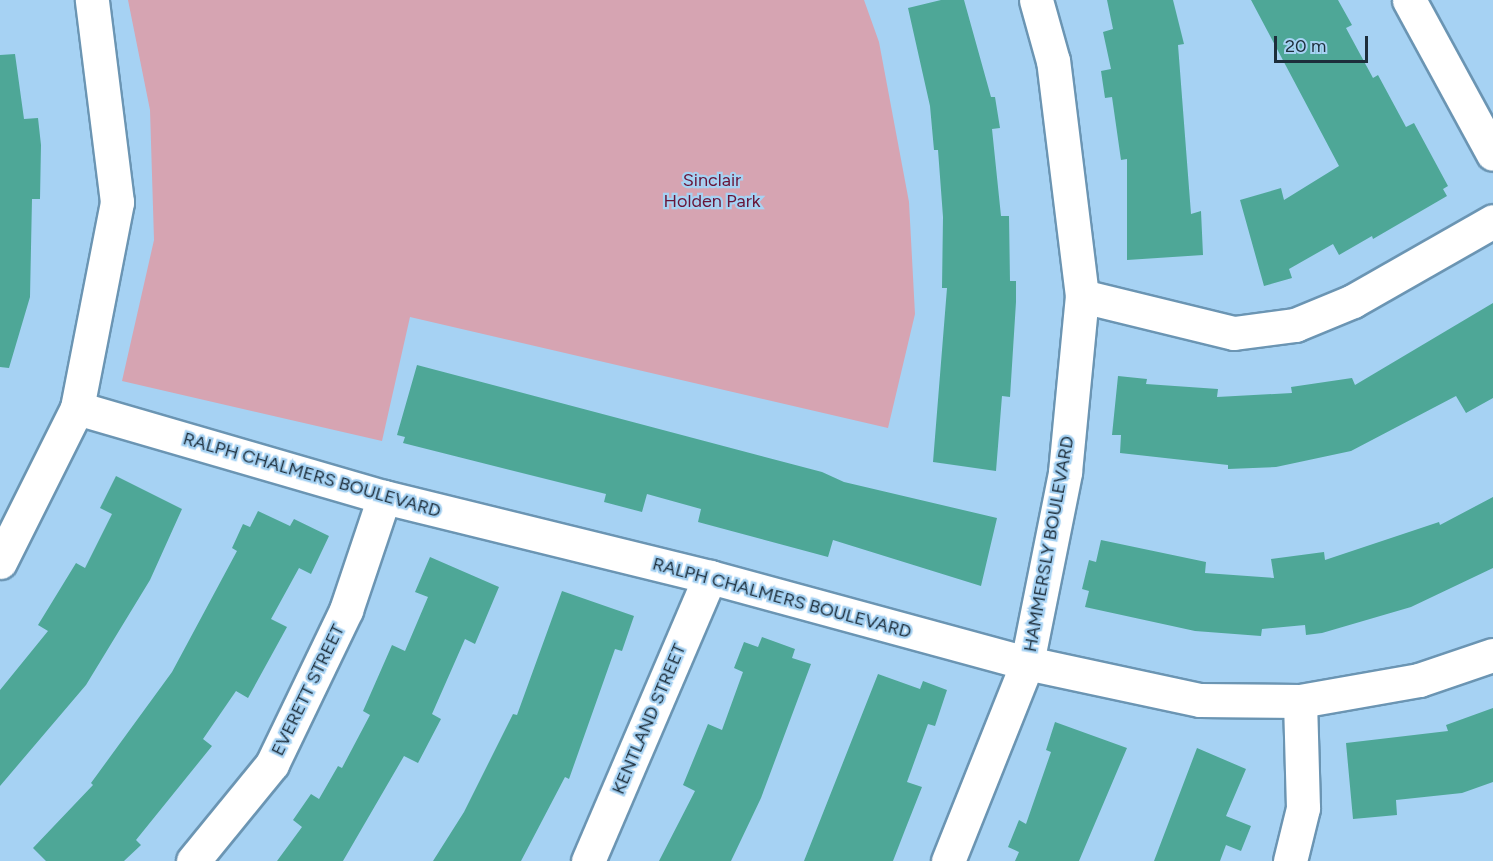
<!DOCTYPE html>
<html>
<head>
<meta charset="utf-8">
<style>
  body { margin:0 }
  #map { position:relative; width:1493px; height:861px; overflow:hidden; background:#a6d2f3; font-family:Figtree,sans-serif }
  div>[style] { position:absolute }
  .green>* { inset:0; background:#d6a4b2 }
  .building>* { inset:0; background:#4ea797 }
  .roads { filter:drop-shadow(2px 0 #6b95b3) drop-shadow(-2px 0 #6b95b3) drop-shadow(0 2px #6b95b3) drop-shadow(0 -2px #6b95b3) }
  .minor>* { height:33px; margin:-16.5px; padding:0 16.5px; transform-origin:16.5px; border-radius:16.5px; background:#fff }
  span { translate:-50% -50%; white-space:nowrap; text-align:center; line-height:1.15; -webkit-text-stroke:4.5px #a6d2f3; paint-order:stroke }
  .park-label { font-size:18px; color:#681538 }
  .street-label { font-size:18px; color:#1d2e3b }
  .scale { position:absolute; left:1274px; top:36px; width:94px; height:27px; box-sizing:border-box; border:3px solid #1d2e3b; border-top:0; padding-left:8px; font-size:18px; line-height:21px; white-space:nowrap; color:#1d2e3b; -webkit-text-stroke:4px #a6d2f3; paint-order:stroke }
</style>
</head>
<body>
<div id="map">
  <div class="green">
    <div style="clip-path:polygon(128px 0,864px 0,879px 42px,909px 202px,915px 314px,888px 428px,410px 317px,382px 441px,122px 381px,154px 240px,150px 110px)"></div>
  </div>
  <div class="building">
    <div style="clip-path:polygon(941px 0,964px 0,991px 97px,995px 97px,1000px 128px,992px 129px,1001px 216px,1009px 216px,1010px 281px,1016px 281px,1016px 302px,1010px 397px,1002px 396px,996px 471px,933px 462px,947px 288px,942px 288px,943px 217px,938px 150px,934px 150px,930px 106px,908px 8px)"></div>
    <div style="clip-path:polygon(1107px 0,1173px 0,1184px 44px,1178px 45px,1191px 214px,1201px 211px,1203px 255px,1127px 260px,1127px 159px,1121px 160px,1112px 97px,1105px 98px,1101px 71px,1111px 69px,1103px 32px,1113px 29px)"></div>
    <div style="clip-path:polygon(1251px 0,1338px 0,1352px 25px,1346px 28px,1373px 78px,1378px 75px,1406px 127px,1414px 123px,1448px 186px,1443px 189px,1447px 196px,1373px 239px,1372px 236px,1339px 255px,1333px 244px,1289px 269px,1292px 278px,1264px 286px,1240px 200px,1281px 188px,1284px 200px,1339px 166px)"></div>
    <div style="clip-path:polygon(15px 54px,24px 119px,38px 118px,41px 145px,40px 199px,32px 199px,30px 297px,9px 368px,0 367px,0 55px)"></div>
    <div style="clip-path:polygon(1493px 303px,1493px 398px,1466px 413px,1456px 396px,1351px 451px,1276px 467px,1228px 469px,1228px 465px,1120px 453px,1121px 435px,1112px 435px,1118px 376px,1147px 379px,1146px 384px,1218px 389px,1217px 397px,1292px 393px,1291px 387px,1352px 378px,1355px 385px)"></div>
    <div style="clip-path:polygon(417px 365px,822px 472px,844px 482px,997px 518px,981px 586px,833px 540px,828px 557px,698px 522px,701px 509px,647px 494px,642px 512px,604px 502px,606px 494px,403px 443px,405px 437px,397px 435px)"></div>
    <div style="clip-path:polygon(116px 476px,182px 509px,150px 580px,86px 685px,0 786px,0 690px,48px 631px,38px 625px,76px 563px,85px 568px,112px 514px,100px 508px)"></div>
    <div style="clip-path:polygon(1493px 497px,1493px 568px,1411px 607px,1322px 633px,1306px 635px,1305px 625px,1262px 629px,1261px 636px,1195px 631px,1085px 607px,1089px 591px,1082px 589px,1089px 560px,1096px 562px,1101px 540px,1206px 562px,1205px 573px,1274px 578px,1271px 559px,1324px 552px,1325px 560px,1439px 522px,1440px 525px)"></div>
    <div style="clip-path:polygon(258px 511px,290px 526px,294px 519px,329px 536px,311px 574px,299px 568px,271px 619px,287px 627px,248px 698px,236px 691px,203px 739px,212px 746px,136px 840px,141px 845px,124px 861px,46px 861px,33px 848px,93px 785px,91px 783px,172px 672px,237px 551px,232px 548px,243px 524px,250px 527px)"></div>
    <div style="clip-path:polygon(430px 557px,499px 587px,475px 644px,465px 639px,432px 714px,441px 719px,418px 763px,404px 756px,343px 861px,277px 861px,302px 827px,293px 820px,311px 794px,319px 799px,338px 766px,342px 768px,370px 715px,363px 711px,392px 645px,405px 651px,428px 597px,415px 592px)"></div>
    <div style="clip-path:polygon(562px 591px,634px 616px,622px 651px,615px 649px,569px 779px,565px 777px,521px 861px,433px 861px,464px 812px,513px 714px,517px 715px)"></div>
    <div style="clip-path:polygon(762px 637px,795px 649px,792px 658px,811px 664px,761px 798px,731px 861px,659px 861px,695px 791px,683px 785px,708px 724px,722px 730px,743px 672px,734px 668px,744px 642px,758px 647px)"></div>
    <div style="clip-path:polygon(878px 674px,920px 689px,923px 681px,947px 690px,935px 726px,928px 724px,907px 782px,922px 787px,905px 830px,893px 861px,804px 861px)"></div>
    <div style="clip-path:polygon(1493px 708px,1493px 782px,1462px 793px,1396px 800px,1397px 815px,1353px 819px,1346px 743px,1448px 731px,1446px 725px)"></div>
    <div style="clip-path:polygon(1055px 722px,1127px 748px,1079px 861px,1015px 861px,1019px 852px,1008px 847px,1019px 820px,1026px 824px,1051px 752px,1046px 750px)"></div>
    <div style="clip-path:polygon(1197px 748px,1246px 769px,1226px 816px,1251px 826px,1241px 851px,1226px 845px,1220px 861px,1154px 861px)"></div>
  </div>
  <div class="roads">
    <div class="minor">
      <div style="left:1409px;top:0;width:175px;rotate:61.4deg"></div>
      <div style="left:1082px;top:296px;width:156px;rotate:13.7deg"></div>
      <div style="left:1234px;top:333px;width:62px;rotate:-7.5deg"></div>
      <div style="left:1295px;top:325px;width:63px;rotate:-22.5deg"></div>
      <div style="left:1353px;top:301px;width:161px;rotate:-29.7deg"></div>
      <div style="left:77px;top:408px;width:320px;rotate:16.2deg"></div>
      <div style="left:384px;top:497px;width:336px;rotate:13.8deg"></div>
      <div style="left:710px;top:577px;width:328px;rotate:15.2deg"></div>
      <div style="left:1027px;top:663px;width:177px;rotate:12.1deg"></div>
      <div style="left:1200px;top:700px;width:100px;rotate:0.6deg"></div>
      <div style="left:1300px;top:701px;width:121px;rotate:-10deg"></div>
      <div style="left:1419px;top:680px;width:78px;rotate:-18.7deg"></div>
      <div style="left:0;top:562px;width:172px;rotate:-63.4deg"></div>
      <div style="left:77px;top:408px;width:210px;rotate:-79deg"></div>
      <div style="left:117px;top:202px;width:204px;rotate:-97.1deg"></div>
      <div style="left:193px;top:861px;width:125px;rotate:-50.8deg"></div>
      <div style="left:272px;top:764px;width:171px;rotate:-64.3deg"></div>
      <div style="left:346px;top:610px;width:119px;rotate:-71.4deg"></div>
      <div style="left:588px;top:861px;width:309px;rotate:-66.8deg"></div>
      <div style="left:948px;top:861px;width:213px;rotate:-68.2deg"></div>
      <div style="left:1027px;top:663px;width:195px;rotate:-78.7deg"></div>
      <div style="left:1065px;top:472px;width:177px;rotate:-84.5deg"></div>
      <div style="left:1082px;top:296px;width:237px;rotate:-97deg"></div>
      <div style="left:1053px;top:61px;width:63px;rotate:-105.6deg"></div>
      <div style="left:1290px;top:861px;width:55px;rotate:-76.2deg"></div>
      <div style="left:1303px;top:808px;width:107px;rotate:-91.6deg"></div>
    </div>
  </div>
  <div class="park-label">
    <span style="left:712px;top:191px">Sinclair<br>Holden Park</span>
  </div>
  <div class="street-label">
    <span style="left:312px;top:475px;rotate:16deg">RALPH CHALMERS BOULEVARD</span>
    <span style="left:1049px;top:544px;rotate:-80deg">HAMMERSLY BOULEVARD</span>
    <span style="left:782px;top:598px;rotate:15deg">RALPH CHALMERS BOULEVARD</span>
    <span style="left:308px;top:690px;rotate:-64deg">EVERETT STREET</span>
    <span style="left:649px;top:719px;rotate:-67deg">KENTLAND STREET</span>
  </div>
  <div class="scale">20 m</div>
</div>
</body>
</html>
